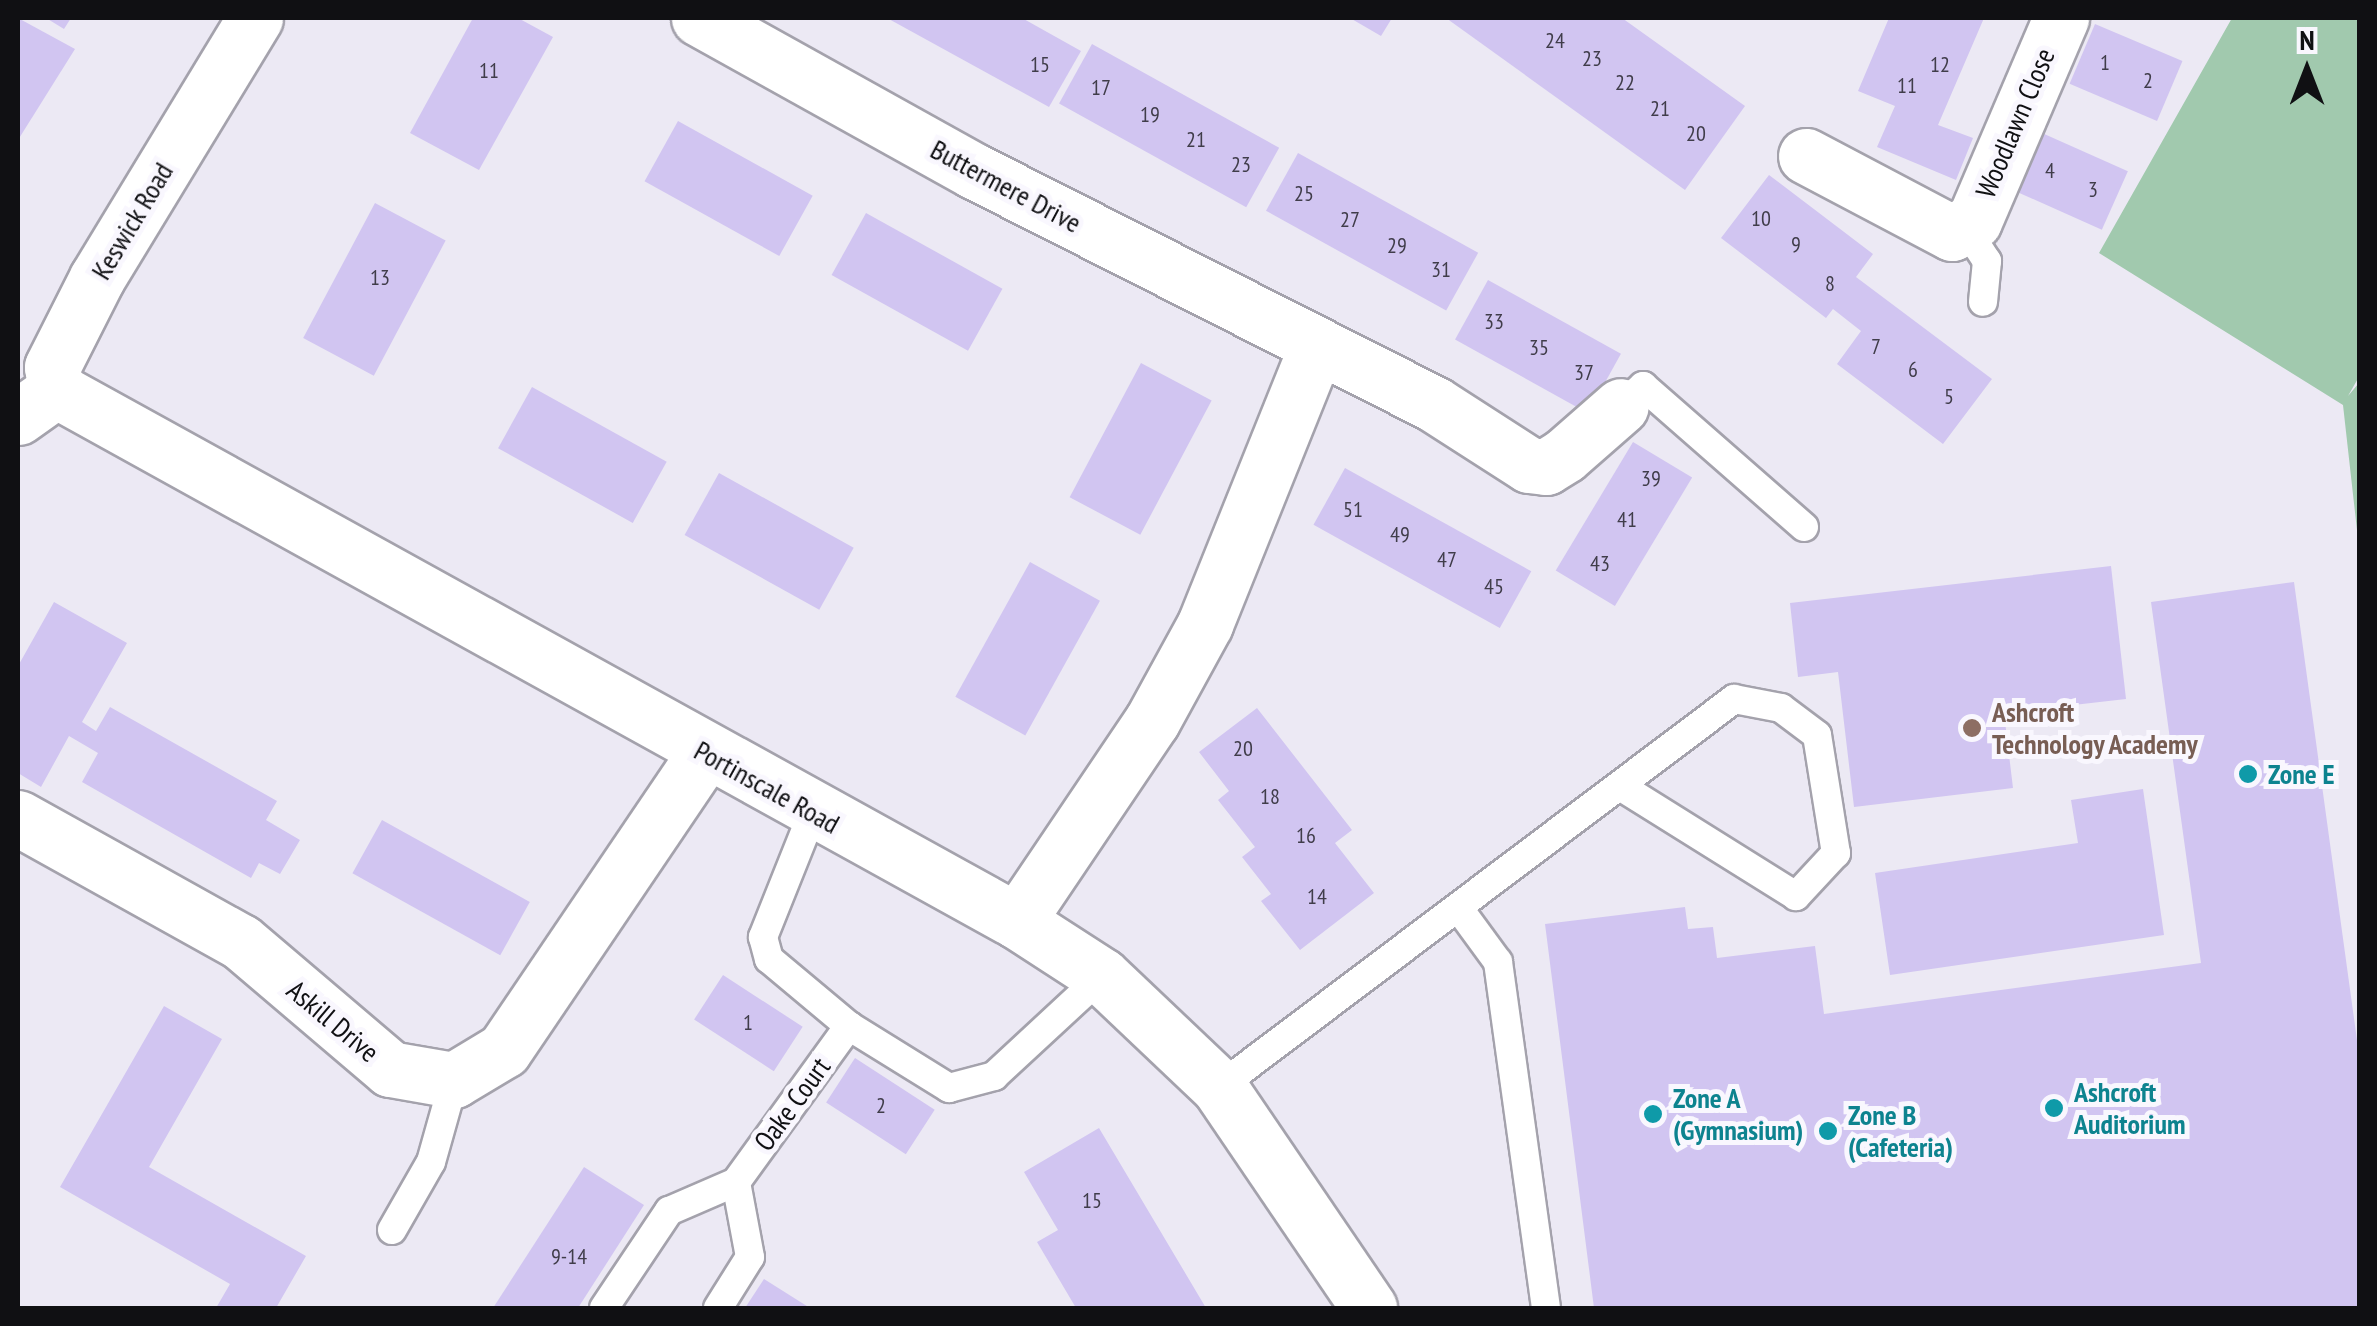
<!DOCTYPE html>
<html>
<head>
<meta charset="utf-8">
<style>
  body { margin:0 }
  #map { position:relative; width:2377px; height:1326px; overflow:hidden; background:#ece9f4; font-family:"PT Sans Narrow",sans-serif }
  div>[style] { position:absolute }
  .green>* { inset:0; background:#a1c9ae }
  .building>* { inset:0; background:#d1c5f1; transform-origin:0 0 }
  .roads { filter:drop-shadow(2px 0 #a4a2ac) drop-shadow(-2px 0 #a4a2ac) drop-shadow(0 2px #a4a2ac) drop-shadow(0 -2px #a4a2ac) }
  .service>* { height:28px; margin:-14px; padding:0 14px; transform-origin:14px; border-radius:14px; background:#fff }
  .minor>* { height:55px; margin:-27.5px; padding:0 27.5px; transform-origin:27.5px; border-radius:27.5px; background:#fff }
  .dots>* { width:28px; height:28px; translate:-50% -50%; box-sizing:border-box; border:5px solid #f9f7fe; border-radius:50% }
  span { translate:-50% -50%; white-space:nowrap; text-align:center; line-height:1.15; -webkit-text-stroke:10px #f9f7fe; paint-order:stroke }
  .number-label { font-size:22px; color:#403d4a }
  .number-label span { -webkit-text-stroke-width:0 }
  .street-label { font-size:28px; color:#101013 }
  .education-label { font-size:28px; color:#785e54; font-weight:700 }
  .left { translate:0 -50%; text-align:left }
  .culture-label { font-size:28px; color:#0d838f; font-weight:700 }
  .frame { position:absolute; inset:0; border:20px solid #101013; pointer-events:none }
  .north { position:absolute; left:2257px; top:20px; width:100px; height:100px; -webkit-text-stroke:8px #f9f7fe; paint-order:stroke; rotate:0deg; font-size:28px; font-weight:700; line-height:40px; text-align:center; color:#101013 }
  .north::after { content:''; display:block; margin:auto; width:35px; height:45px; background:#101013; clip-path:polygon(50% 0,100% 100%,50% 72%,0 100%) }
</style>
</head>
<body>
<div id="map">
  <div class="green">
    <div style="clip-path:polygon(2232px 18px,2359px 18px,2360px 375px,2348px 396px,2359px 383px,2359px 548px,2343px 405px,2099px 253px)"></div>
  </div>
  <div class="building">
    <div style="clip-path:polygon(18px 18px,75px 49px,18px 140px)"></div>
    <div style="clip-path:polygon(46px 18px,71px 18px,64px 29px)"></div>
    <div style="clip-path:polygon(473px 18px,518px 18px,553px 37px,479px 170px,410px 133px)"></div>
    <div style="clip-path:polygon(887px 18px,1022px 18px,1081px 51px,1049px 107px)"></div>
    <div style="clip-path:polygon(1350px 18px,1392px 18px,1381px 36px)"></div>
    <div style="clip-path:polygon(1446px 18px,1622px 18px,1745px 106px,1685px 190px)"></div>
    <div style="clip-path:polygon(1889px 18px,1984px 18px,1938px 125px,1973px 138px,1956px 180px,1877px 147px,1895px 106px,1858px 91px)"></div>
    <div style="left:2095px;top:24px;width:95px;height:65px;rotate:23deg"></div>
    <div style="left:1092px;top:44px;width:214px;height:68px;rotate:29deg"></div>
    <div style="left:678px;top:121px;width:154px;height:69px;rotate:29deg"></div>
    <div style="left:2042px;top:133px;width:94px;height:64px;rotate:24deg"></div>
    <div style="left:1298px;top:153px;width:206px;height:66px;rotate:29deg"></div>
    <div style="clip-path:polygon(1769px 175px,1873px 254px,1856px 277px,1992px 379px,1943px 444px,1837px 364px,1861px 331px,1833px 309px,1826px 318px,1721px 238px)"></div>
    <div style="left:375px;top:203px;width:80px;height:153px;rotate:28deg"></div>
    <div style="left:866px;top:213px;width:156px;height:71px;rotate:29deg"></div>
    <div style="left:1488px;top:280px;width:152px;height:68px;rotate:29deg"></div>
    <div style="left:1141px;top:363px;width:80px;height:152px;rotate:28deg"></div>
    <div style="left:532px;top:387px;width:154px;height:70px;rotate:29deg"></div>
    <div style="left:1633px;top:442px;width:69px;height:150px;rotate:31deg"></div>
    <div style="left:1345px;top:468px;width:213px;height:65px;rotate:29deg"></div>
    <div style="left:719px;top:473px;width:154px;height:71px;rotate:29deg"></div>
    <div style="left:1030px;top:562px;width:80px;height:154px;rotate:29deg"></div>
    <div style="clip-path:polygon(2111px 566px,2126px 699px,2004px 713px,2013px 788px,1854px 807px,1838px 672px,1798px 677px,1790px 603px)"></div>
    <div style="clip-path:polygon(2294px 582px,2360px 1062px,2360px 1308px,1594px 1308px,1545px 924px,1685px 907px,1688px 929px,1713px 927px,1717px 958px,1815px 946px,1824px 1014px,2201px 963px,2151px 602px)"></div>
    <div style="clip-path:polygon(54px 602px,127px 643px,82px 722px,96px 731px,110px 707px,277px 801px,266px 820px,300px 840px,280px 874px,259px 863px,251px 878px,82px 782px,98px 753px,69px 736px,41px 787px,18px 773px,18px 666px)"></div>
    <div style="clip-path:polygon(1257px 708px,1352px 830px,1335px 843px,1374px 893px,1300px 950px,1261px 901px,1271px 894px,1242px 857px,1255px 847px,1218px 800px,1229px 791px,1199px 752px)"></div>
    <div style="clip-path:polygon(2143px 789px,2164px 935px,1890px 975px,1875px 873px,2078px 843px,2071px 800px)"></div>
    <div style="left:382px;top:820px;width:169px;height:61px;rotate:29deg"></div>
    <div style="left:723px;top:975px;width:95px;height:53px;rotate:33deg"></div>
    <div style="clip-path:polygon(164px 1006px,222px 1039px,149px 1167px,306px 1256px,276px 1308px,216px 1308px,230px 1284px,60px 1187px)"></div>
    <div style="left:855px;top:1058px;width:95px;height:53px;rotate:33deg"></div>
    <div style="clip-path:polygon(1099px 1128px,1206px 1308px,1076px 1308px,1037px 1242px,1058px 1230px,1024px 1172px)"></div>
    <div style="clip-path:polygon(584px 1167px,644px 1205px,578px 1308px,493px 1308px)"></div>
    <div style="clip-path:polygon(764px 1279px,810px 1308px,745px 1308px)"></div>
  </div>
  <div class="roads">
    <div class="service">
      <div style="left:1964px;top:226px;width:42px;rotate:56.7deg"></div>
      <div style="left:1987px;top:261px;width:41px;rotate:95.6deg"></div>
      <div style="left:1621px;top:406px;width:30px;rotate:-42deg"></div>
      <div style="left:1643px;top:386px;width:214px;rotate:41.2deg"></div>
      <div style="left:813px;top:812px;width:135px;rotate:111.8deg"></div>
      <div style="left:763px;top:937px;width:23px;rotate:75deg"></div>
      <div style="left:769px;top:959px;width:104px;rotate:39.9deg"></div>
      <div style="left:849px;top:1026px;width:118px;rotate:31.8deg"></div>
      <div style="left:949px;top:1088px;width:47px;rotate:-14.9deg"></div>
      <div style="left:994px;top:1076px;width:147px;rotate:-42.8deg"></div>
      <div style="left:1460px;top:910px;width:64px;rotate:53.8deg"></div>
      <div style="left:1498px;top:962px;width:349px;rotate:82.1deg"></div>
      <div style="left:1219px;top:1087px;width:645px;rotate:-36.99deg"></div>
      <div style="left:1734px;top:699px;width:48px;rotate:10.8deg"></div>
      <div style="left:1781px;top:708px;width:45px;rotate:36.9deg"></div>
      <div style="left:1817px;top:735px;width:120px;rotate:80.9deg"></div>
      <div style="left:1836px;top:853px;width:59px;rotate:132.9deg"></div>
      <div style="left:1796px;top:896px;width:204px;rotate:-148deg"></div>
      <div style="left:392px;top:1230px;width:78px;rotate:-60.2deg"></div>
      <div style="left:431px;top:1162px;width:85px;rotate:-74.3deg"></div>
      <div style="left:604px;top:1308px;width:117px;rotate:-56.2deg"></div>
      <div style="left:669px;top:1211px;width:73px;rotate:-23.4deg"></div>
      <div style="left:736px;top:1182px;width:193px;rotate:-54.1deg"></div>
      <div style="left:718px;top:1308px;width:60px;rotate:-57.9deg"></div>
      <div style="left:750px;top:1257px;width:76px;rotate:-100.6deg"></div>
    </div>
    <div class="minor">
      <div style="left:699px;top:18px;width:315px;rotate:29.1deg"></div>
      <div style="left:974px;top:171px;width:516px;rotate:26.86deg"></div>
      <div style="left:1434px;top:404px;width:113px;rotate:32.7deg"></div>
      <div style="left:1529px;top:465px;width:17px;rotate:7deg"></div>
      <div style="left:1546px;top:467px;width:22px;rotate:-32deg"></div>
      <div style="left:1565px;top:455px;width:74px;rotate:-41.2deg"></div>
      <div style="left:1806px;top:156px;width:165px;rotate:27.8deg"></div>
      <div style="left:1952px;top:233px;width:14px;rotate:-30deg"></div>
      <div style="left:1964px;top:226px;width:11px;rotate:-27deg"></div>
      <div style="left:1974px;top:221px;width:221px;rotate:-66.8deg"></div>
      <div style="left:56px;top:390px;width:1098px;rotate:28.92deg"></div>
      <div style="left:1017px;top:921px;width:101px;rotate:32.9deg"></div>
      <div style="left:1102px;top:976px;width:161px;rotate:43.5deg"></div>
      <div style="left:1219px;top:1087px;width:267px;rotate:55.8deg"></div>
      <div style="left:56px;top:390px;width:23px;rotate:-100deg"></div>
      <div style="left:52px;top:367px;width:100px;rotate:-63.2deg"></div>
      <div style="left:97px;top:278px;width:304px;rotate:-58.7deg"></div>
      <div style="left:18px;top:417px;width:47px;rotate:-35.4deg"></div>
      <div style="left:18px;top:818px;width:255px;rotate:29.1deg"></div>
      <div style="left:241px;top:942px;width:196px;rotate:40.4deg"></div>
      <div style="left:390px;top:1069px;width:65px;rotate:9.8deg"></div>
      <div style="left:454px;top:1080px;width:58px;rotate:-31deg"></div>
      <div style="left:504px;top:1050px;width:359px;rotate:-55.9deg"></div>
      <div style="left:1017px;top:921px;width:241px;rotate:-56deg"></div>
      <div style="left:1152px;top:721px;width:111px;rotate:-61.3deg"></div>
      <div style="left:1205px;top:624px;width:300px;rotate:-68.1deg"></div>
    </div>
  </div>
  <div class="dots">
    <div style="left:1972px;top:728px;background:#8d6e63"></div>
    <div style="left:2248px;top:774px;background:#0f9aa8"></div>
    <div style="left:2054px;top:1108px;background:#0f9aa8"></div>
    <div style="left:1653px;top:1114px;background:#0f9aa8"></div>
    <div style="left:1828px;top:1131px;background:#0f9aa8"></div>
  </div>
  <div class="number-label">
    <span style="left:1555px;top:41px">24</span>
    <span style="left:1592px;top:59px">23</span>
    <span style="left:2105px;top:63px">1</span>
    <span style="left:1040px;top:65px">15</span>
    <span style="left:1940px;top:65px">12</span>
    <span style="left:489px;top:71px">11</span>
    <span style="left:2148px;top:81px">2</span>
    <span style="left:1625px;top:83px">22</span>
    <span style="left:1907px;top:86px">11</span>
    <span style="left:1101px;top:88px">17</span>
    <span style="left:1660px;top:109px">21</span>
    <span style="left:1150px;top:115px">19</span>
    <span style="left:1696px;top:134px">20</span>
    <span style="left:1196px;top:140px">21</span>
    <span style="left:1241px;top:165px">23</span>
    <span style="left:2050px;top:171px">4</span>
    <span style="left:2093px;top:190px">3</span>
    <span style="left:1304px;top:194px">25</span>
    <span style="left:1761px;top:219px">10</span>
    <span style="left:1350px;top:220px">27</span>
    <span style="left:1796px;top:245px">9</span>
    <span style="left:1397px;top:246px">29</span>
    <span style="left:1441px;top:270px">31</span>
    <span style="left:380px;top:278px">13</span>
    <span style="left:1830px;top:284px">8</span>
    <span style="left:1494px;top:322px">33</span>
    <span style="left:1876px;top:347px">7</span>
    <span style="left:1539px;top:348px">35</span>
    <span style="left:1913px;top:370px">6</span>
    <span style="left:1584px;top:373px">37</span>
    <span style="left:1949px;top:397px">5</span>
    <span style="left:1651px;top:479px">39</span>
    <span style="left:1353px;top:510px">51</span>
    <span style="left:1627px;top:520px">41</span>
    <span style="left:1400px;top:535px">49</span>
    <span style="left:1447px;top:560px">47</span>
    <span style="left:1600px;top:564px">43</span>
    <span style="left:1494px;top:587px">45</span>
    <span style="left:1243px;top:749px">20</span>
    <span style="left:1270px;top:797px">18</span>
    <span style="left:1306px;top:836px">16</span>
    <span style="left:1317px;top:897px">14</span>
    <span style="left:748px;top:1023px">1</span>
    <span style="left:881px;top:1106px">2</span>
    <span style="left:1092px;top:1201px">15</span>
    <span style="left:569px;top:1257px">9-14</span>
  </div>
  <div class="street-label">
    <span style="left:2015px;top:123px;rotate:-67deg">Woodlawn Close</span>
    <span style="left:1006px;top:186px;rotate:28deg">Buttermere Drive</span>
    <span style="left:132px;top:221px;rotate:-59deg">Keswick Road</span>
    <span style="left:767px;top:787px;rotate:29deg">Portinscale Road</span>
    <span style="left:333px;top:1021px;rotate:40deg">Askill Drive</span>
    <span style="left:792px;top:1104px;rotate:-54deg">Oake Court</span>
  </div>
  <div class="education-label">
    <span class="left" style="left:1992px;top:728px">Ashcroft<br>Technology Academy</span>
  </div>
  <div class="culture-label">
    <span class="left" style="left:2268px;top:774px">Zone E</span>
    <span class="left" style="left:2074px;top:1108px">Ashcroft<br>Auditorium</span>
    <span class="left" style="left:1673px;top:1114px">Zone A<br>(Gymnasium)</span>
    <span class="left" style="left:1848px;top:1131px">Zone B<br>(Cafeteria)</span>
  </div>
  <div class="frame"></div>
  <div class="north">N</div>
</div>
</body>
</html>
